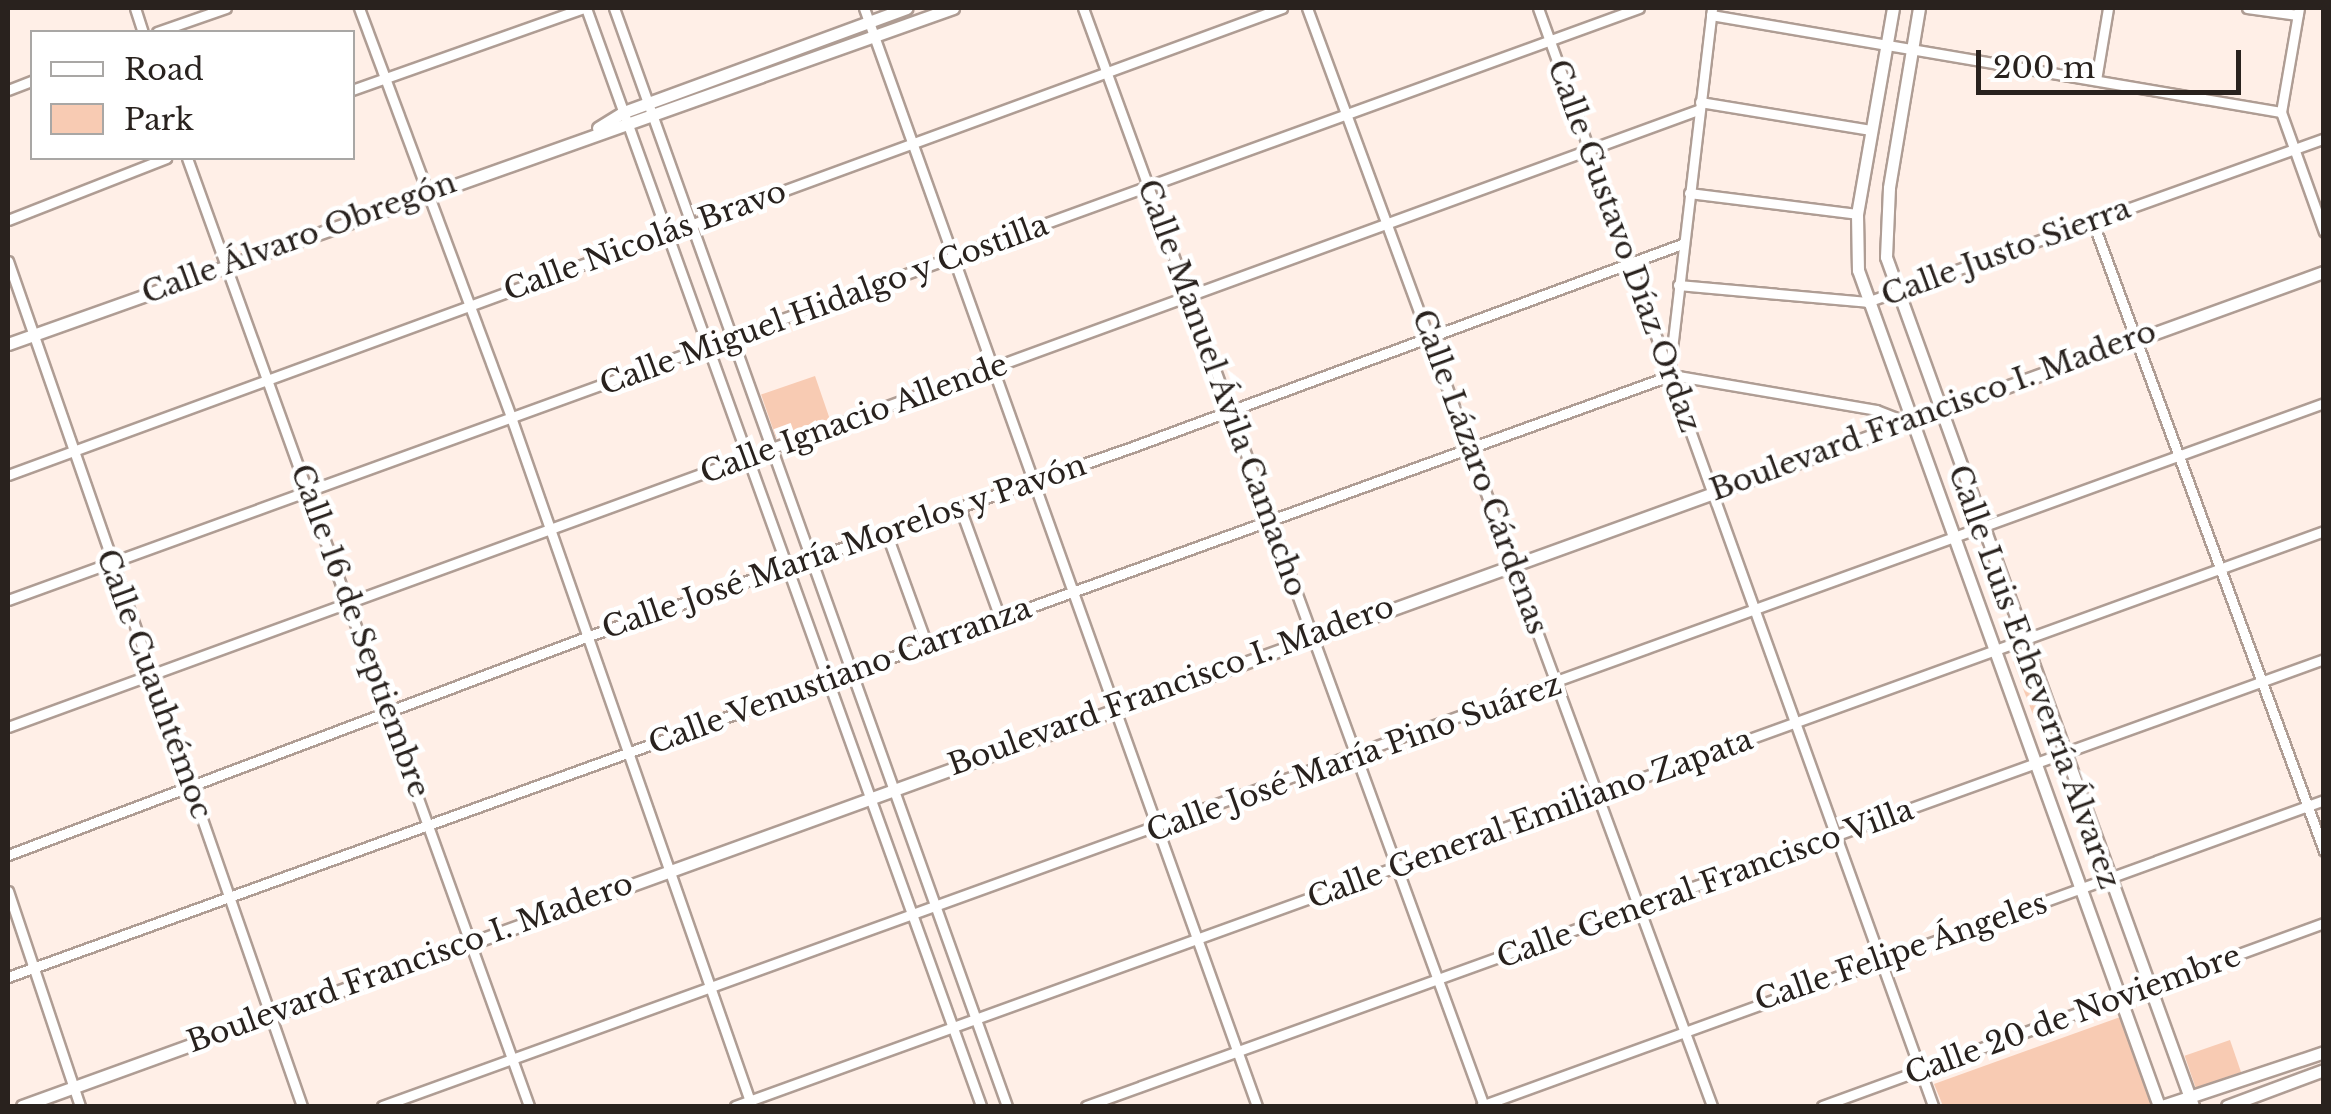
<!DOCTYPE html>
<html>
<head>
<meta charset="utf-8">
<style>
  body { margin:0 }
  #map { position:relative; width:2331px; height:1114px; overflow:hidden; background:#ffefe7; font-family:"Libre Baskerville",serif }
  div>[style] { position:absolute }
  .green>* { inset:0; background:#f8cbb3; transform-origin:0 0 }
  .roads { filter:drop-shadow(2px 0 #af9d94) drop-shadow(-2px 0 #af9d94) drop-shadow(0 2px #af9d94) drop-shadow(0 -2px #af9d94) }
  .minor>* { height:9px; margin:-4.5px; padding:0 4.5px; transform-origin:4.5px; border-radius:4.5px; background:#fff }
  .tertiary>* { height:11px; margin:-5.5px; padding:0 5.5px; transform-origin:5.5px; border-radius:5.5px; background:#fff }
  span { translate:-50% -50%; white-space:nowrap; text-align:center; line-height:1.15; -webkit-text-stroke:9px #fff; paint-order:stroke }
  .street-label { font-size:30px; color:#29221e }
  .frame { position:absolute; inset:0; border:10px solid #29221e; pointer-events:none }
  .legend { position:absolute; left:30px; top:30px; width:325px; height:130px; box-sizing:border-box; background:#fff; border:2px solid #a9a7a5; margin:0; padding:12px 18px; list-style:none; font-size:30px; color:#29221e }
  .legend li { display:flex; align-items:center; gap:20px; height:50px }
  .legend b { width:50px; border:2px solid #a9a7a5 }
  .scale { position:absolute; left:1976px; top:50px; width:265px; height:45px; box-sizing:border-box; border:5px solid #29221e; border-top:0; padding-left:12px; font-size:30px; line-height:35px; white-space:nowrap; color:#29221e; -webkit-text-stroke:8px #fff; paint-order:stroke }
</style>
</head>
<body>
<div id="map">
  <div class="green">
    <div style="left:815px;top:376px;width:46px;height:57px;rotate:71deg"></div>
    <div style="left:2022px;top:658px;width:96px;height:10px;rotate:69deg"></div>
    <div style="clip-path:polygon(2123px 1016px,2154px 1106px,1943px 1106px,1934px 1084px)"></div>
    <div style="left:2230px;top:1040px;width:34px;height:48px;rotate:71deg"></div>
  </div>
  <div class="roads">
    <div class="minor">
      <div style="left:135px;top:8px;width:25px;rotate:72deg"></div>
      <div style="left:359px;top:8px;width:439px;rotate:69.6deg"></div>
      <div style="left:512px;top:420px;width:725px;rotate:70.74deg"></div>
      <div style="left:586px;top:8px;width:1167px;rotate:70.21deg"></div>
      <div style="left:614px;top:8px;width:1166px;rotate:70.31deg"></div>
      <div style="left:864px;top:8px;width:1166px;rotate:70.31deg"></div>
      <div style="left:1083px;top:8px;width:1169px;rotate:69.94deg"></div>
      <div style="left:1307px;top:8px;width:1170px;rotate:69.75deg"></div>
      <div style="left:1538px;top:8px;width:1167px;rotate:70.21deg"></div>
      <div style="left:2247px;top:8px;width:51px;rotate:7.8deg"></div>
      <div style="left:2299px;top:8px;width:106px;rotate:99.8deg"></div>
      <div style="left:2281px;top:112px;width:127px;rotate:70.3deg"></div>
      <div style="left:1711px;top:15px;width:578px;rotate:9.66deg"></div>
      <div style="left:157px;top:32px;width:73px;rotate:-19.2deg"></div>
      <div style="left:2096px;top:80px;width:73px;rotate:-80.5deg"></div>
      <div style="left:8px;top:90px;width:26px;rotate:-21deg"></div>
      <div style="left:352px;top:90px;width:245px;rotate:-19.5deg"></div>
      <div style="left:1700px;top:102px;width:173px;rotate:9.3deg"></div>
      <div style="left:187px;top:158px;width:1008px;rotate:70.16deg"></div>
      <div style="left:1689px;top:193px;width:169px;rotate:7.1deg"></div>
      <div style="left:8px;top:220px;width:170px;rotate:-21.4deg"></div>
      <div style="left:2092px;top:220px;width:672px;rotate:69.81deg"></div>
      <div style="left:8px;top:261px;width:895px;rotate:70.82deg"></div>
      <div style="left:1678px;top:285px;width:190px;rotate:5.1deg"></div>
      <div style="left:1867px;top:302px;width:486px;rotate:-19.7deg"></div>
      <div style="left:1670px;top:366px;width:360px;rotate:-83.3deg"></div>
      <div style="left:8px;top:475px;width:1357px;rotate:-20.13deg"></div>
      <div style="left:960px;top:508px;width:117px;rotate:70deg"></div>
      <div style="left:887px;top:535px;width:117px;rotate:70deg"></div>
      <div style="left:8px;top:600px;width:1735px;rotate:-19.95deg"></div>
      <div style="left:8px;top:727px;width:1801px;rotate:-20.06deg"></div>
      <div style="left:8px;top:855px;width:618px;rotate:-20.66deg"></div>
      <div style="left:586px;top:637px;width:581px;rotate:-19.18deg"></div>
      <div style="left:1135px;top:446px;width:583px;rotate:-20.27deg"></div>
      <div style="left:8px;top:891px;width:227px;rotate:71.5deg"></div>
      <div style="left:8px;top:977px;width:1770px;rotate:-19.89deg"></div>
      <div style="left:1672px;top:375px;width:207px;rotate:9.7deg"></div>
      <div style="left:1876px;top:410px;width:31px;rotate:21deg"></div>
      <div style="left:382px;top:1106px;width:2065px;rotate:-19.9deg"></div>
      <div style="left:735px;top:1106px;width:1690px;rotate:-19.89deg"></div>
      <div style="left:1086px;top:1106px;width:1316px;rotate:-19.85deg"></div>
      <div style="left:1481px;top:1106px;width:897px;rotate:-19.95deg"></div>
      <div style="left:1822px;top:1106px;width:534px;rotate:-20.03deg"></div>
    </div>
    <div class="tertiary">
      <div style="left:1893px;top:8px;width:209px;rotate:99.9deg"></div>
      <div style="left:1857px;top:214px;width:56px;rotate:89deg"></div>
      <div style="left:1858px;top:270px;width:889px;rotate:70.2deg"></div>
      <div style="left:1919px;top:8px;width:182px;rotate:99.5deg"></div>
      <div style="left:1889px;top:188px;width:69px;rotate:92.5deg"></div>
      <div style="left:1886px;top:257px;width:903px;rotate:70.12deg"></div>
      <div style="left:598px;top:128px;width:31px;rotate:-32deg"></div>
      <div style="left:624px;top:112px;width:301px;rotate:-20.2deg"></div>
      <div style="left:8px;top:344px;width:1003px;rotate:-19.57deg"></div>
      <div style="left:22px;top:1106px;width:2448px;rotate:-19.92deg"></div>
      <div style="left:2162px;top:1106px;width:171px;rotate:-18.4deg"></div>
      <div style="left:2227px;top:1106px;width:103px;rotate:-20.4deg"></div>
    </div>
  </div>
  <div class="street-label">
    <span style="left:299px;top:238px;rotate:-20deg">Calle Álvaro Obregón</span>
    <span style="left:645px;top:241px;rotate:-20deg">Calle Nicolás Bravo</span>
    <span style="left:1624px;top:246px;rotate:70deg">Calle Gustavo Díaz Ordaz</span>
    <span style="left:2006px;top:252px;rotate:-20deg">Calle Justo Sierra</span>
    <span style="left:824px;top:305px;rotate:-20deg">Calle Miguel Hidalgo y Costilla</span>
    <span style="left:1222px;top:388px;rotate:70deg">Calle Manuel Ávila Camacho</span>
    <span style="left:1933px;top:411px;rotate:-20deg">Boulevard Francisco I. Madero</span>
    <span style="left:854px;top:419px;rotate:-20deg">Calle Ignacio Allende</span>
    <span style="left:1480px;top:472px;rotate:70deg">Calle Lázaro Cárdenas</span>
    <span style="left:844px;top:547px;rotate:-19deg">Calle José María Morelos y Pavón</span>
    <span style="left:360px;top:631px;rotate:70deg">Calle 16 de Septiembre</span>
    <span style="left:840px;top:676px;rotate:-20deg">Calle Venustiano Carranza</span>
    <span style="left:2034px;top:677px;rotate:70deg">Calle Luis Echeverría Álvarez</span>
    <span style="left:154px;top:684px;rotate:70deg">Calle Cuauhtémoc</span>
    <span style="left:1171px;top:686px;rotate:-20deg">Boulevard Francisco I. Madero</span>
    <span style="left:1354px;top:758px;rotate:-20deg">Calle José María Pino Suárez</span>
    <span style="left:1530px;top:819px;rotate:-20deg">Calle General Emiliano Zapata</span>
    <span style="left:1705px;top:884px;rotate:-20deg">Calle General Francisco Villa</span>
    <span style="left:1901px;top:952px;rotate:-19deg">Calle Felipe Ángeles</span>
    <span style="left:410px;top:963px;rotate:-20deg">Boulevard Francisco I. Madero</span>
    <span style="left:2073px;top:1015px;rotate:-20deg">Calle 20 de Noviembre</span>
  </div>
  <div class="frame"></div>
  <ul class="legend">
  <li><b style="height:12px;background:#fff"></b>Road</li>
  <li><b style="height:28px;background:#f8cbb3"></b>Park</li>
  </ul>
  <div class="scale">200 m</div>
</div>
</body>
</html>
